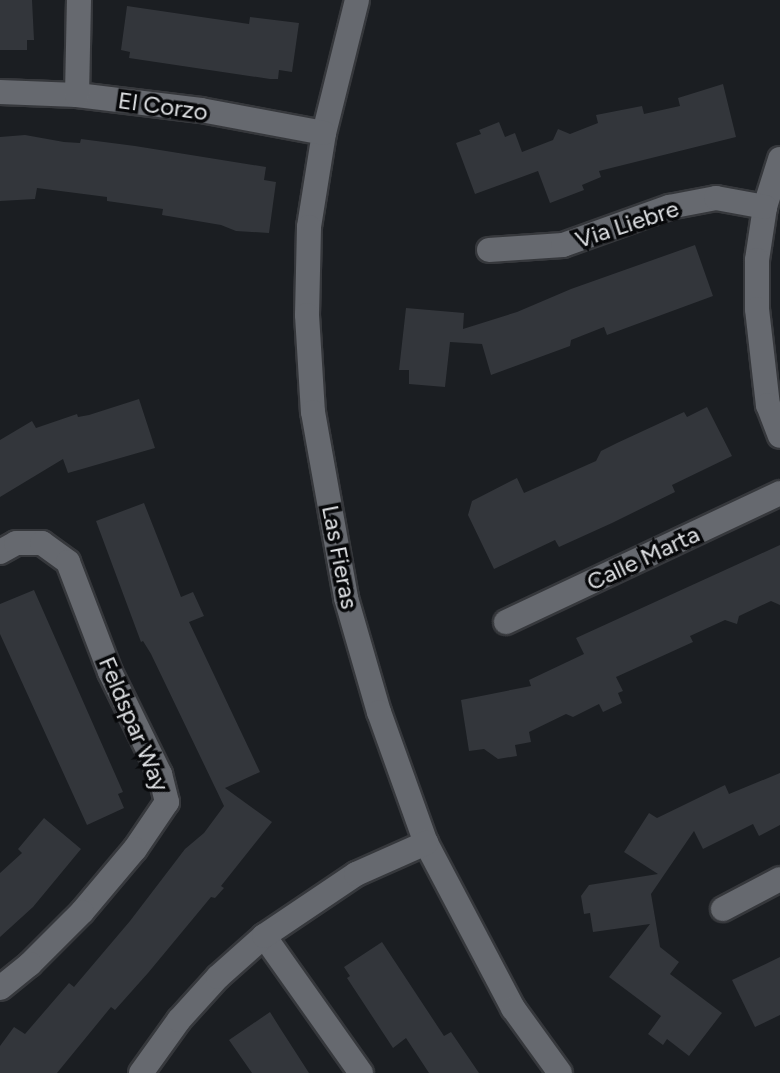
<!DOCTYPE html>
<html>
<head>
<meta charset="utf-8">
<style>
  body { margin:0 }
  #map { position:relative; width:780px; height:1073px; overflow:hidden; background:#1b1e22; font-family:Figtree,sans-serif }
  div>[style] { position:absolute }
  .building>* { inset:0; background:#33363b }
  .roads { filter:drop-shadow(2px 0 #36383c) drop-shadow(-2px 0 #36383c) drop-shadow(0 2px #36383c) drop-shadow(0 -2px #36383c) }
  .minor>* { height:24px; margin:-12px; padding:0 12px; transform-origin:12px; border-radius:12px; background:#66696f }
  span { translate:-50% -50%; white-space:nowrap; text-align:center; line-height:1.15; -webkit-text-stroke:7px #07080a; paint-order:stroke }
  .street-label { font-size:24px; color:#dfe1e4 }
</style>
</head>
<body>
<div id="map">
  <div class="building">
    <div style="clip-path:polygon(0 0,32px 0,34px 40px,27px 40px,27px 50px,0 50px)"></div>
    <div style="clip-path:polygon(127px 6px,249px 24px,250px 17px,299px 23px,292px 72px,279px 70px,278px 79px,270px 79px,129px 58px,130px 52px,121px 50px)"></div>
    <div style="clip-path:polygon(723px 84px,736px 137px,599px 171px,601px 177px,582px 185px,584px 190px,550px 203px,538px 171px,475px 194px,456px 143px,481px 134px,479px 130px,499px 122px,505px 137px,515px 133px,522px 152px,553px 140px,558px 129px,570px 134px,598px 123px,596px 115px,642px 106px,644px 114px,680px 106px,678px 98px)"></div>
    <div style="clip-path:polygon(25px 135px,64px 142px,80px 143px,81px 139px,135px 146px,266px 167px,264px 180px,276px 182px,269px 233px,236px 231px,221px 225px,162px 215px,163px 209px,107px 201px,107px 197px,37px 188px,35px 199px,0 201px,0 137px)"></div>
    <div style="clip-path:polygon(695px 245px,713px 296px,607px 335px,604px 327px,571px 340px,570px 346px,491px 375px,482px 344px,450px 342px,445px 387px,409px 384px,409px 370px,399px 370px,406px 308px,464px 313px,463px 329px,517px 312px,571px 289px)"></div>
    <div style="clip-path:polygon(139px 399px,155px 448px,68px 473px,63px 459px,0 497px,0 440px,32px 421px,36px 428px,77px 414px,78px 417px,89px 415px)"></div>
    <div style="clip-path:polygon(707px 407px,732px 456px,672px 485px,675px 492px,612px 523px,559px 547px,555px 540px,494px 569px,468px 515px,472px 501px,517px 478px,524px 493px,596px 461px,601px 451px,617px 443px,684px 412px,687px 417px)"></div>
    <div style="clip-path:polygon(144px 503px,181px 597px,193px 592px,204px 616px,189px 622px,260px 772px,225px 788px,272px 822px,221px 886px,224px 888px,215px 898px,211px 897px,148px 973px,115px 1010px,111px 1007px,57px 1073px,0 1073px,0 1046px,14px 1027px,25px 1034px,69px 983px,74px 987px,130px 921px,185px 849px,204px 833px,224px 806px,151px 654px,143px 641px,141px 642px,96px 521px)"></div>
    <div style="clip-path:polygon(780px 545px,780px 605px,771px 601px,739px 616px,737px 624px,725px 620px,690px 636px,693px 642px,616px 677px,623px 691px,618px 693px,622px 703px,603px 712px,599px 704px,573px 717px,566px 714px,529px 732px,531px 742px,515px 745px,517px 756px,498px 759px,484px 749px,469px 751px,461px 700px,531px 686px,529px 680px,584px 654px,576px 638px)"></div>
    <div style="clip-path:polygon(34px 590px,123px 792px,118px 794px,124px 808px,87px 825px,0 634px,0 604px)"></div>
    <div style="clip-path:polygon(780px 773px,780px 825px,759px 836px,753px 824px,703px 849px,694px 831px,651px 894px,660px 947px,679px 962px,670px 974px,722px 1013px,689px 1056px,667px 1039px,663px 1045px,648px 1034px,661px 1016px,609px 977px,650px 924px,593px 932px,590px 913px,584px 914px,581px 896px,589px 885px,658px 874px,624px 852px,649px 813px,657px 818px,725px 785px,729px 794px)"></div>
    <div style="clip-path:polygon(44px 818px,81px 849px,33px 907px,0 937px,0 873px,22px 853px,18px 849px)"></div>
    <div style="clip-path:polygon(382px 942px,444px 1036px,451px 1032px,479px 1073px,429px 1073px,406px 1038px,393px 1048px,347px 978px,350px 976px,344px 967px)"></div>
    <div style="clip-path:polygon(780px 957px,780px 1015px,755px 1027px,732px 980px)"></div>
    <div style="clip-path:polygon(270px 1012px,280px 1028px,309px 1073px,252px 1073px,229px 1040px)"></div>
  </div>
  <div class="roads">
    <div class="minor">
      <div style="left:357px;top:0;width:137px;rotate:103.9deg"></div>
      <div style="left:324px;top:133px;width:95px;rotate:99.1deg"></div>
      <div style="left:309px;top:227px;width:88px;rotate:91.3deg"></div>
      <div style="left:307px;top:315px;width:97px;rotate:86.5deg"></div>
      <div style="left:313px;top:412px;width:189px;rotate:79.9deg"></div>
      <div style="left:346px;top:598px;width:119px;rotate:73.9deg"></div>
      <div style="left:379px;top:712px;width:139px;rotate:70.3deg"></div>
      <div style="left:426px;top:843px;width:187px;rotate:62.2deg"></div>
      <div style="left:513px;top:1008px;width:80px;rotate:54.1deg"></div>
      <div style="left:0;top:92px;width:77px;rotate:2.2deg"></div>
      <div style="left:77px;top:95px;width:125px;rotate:6.9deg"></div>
      <div style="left:201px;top:110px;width:125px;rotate:10.6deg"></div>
      <div style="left:77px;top:95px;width:95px;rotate:-88.8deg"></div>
      <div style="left:780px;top:159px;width:50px;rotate:107.4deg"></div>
      <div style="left:765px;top:207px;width:54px;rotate:98.6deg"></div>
      <div style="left:757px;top:260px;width:49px;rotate:90deg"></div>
      <div style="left:757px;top:309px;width:97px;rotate:83.5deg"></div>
      <div style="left:768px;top:405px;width:33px;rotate:69deg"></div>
      <div style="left:489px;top:250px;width:74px;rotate:-3.9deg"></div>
      <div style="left:563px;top:245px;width:113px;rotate:-19.7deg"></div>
      <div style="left:669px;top:207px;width:48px;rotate:-10.8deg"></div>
      <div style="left:716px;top:198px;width:50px;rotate:10.4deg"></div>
      <div style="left:0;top:552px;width:18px;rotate:-29deg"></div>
      <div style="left:16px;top:543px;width:26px"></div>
      <div style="left:42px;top:543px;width:32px;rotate:36deg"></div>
      <div style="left:68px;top:562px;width:118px;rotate:69.1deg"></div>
      <div style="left:110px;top:672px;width:114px;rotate:63.9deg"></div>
      <div style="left:160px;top:774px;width:29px;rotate:76deg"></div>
      <div style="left:167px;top:802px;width:57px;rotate:124.2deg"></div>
      <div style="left:135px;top:849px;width:82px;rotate:130.1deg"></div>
      <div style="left:82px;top:912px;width:74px;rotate:135deg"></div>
      <div style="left:30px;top:964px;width:38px;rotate:141deg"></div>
      <div style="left:506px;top:622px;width:303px;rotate:-25.2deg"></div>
      <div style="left:723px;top:909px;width:64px;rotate:-27.8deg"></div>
      <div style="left:264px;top:936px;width:168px;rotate:54.7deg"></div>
      <div style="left:141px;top:1073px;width:65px;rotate:-54.4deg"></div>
      <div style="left:179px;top:1020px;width:58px;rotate:-47.8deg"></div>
      <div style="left:218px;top:977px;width:62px;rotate:-41.7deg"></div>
      <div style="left:264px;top:936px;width:111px;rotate:-34deg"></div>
      <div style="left:356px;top:874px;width:77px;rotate:-23.9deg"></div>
    </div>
  </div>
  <div class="street-label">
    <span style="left:163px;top:106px;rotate:8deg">El Corzo</span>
    <span style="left:627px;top:224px;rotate:-18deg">Via Liebre</span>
    <span style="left:340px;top:557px;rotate:79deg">Las Fieras</span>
    <span style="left:643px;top:558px;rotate:-25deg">Calle Marta</span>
    <span style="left:134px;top:724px;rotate:67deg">Feldspar Way</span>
  </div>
</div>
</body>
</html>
